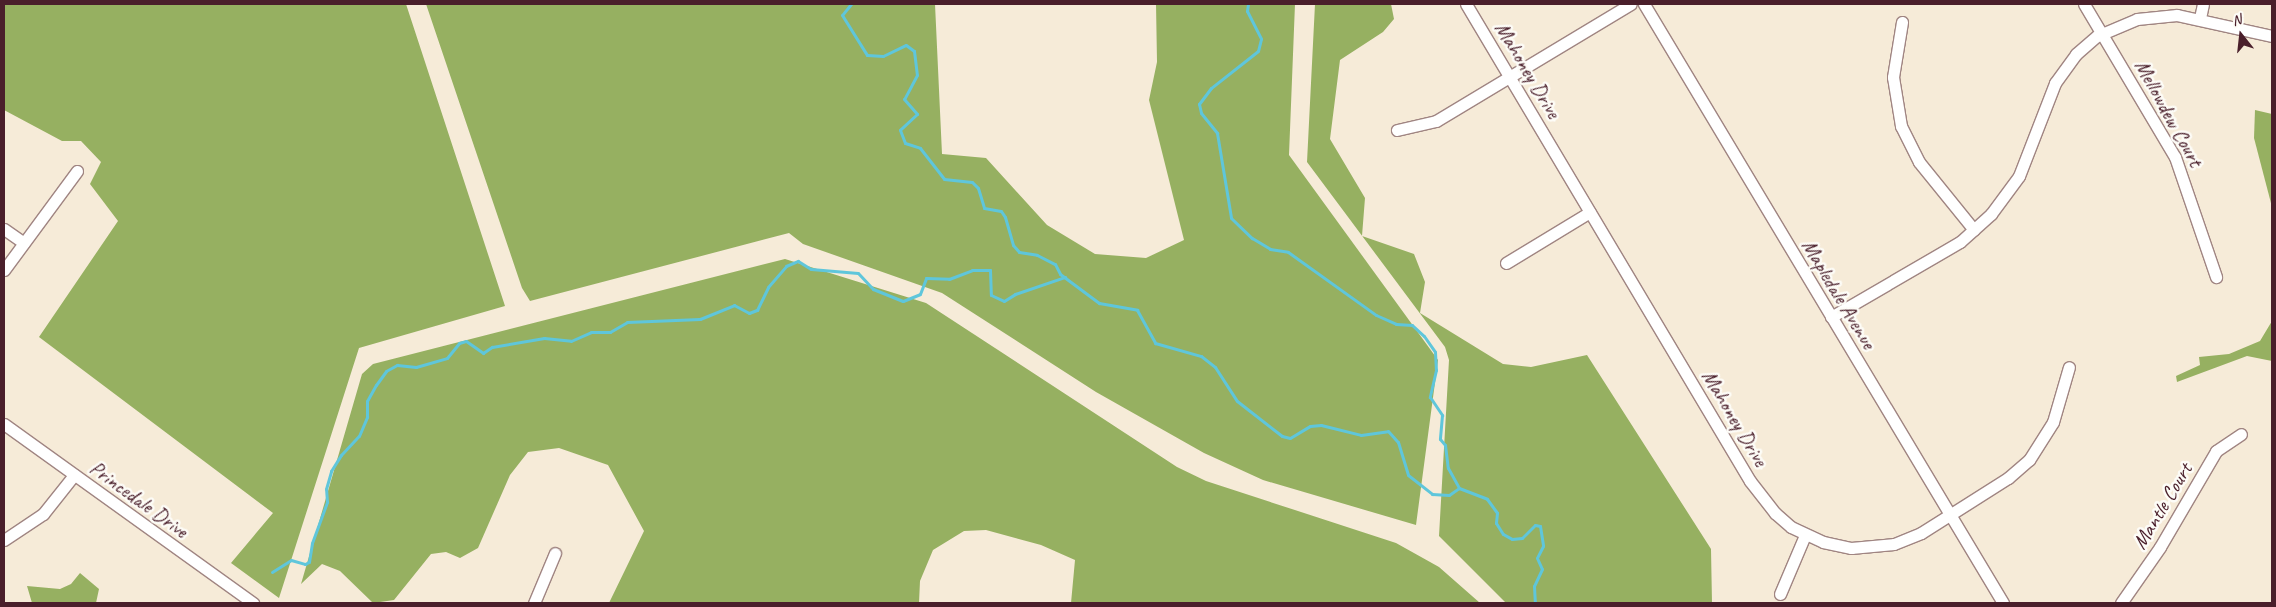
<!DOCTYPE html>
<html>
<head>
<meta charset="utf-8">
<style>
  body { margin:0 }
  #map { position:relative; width:2276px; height:607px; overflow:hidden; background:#f6ebd8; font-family:Caveat,sans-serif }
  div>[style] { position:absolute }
  .forest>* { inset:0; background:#96b061 }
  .stream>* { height:3px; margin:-1.5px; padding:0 1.5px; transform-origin:1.5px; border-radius:1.5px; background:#5fc6db }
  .roads { filter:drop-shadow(1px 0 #a08582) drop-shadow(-1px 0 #a08582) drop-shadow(0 1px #a08582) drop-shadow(0 -1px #a08582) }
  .minor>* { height:11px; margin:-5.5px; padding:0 5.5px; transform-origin:5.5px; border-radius:5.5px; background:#fff }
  span { translate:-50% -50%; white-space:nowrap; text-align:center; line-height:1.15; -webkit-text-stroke:5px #fdfcf7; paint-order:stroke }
  .street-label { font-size:21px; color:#4a1f2b }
  .frame { position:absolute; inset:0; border:5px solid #4a1f2b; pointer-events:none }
  .north { position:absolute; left:2216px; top:10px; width:50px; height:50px; -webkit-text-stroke:4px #fdfcf7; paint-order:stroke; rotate:344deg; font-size:14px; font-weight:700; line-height:20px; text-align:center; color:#4a1f2b }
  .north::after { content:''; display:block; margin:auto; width:18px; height:22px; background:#4a1f2b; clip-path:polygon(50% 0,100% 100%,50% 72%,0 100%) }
</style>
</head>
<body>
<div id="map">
  <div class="forest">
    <div style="clip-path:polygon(4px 4px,406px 4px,505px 306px,359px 348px,279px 598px,231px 563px,273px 513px,39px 337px,118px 221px,90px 184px,101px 162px,81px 141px,62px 141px,4px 110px)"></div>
    <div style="clip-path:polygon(426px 4px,935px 4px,942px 154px,986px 158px,1047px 225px,1095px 254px,1146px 258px,1184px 240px,1149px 100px,1157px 62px,1156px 4px,1295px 4px,1289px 155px,1438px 360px,1416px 525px,1263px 480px,1204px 453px,1096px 392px,942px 293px,803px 244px,789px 233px,530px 301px,522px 288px)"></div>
    <div style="clip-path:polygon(1315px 4px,1391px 4px,1394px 19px,1383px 32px,1340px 60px,1330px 139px,1365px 198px,1362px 236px,1414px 254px,1425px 282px,1420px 313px,1503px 364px,1531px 367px,1587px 355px,1711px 549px,1712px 603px,1506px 603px,1439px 536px,1449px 360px,1445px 347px,1307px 162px)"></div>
    <div style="clip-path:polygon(2255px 110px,2272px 114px,2272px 207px,2254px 138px)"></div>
    <div style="clip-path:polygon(785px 259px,926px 303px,1177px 467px,1206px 481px,1396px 543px,1439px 567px,1480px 603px,1071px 603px,1075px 560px,1041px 545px,986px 530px,964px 531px,933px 550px,920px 581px,919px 603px,609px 603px,644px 531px,608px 465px,559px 448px,528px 452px,510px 475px,478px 548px,460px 558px,446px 552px,431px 554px,394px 600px,373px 603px,340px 571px,322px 564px,301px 584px,362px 374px,373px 364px)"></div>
    <div style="clip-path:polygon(2272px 321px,2272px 361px,2247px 356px,2177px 382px,2176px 376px,2200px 365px,2199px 357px,2229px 354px,2260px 341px)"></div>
    <div style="clip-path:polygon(80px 573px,99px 589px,96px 603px,32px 603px,27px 586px,60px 589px,71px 584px)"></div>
  </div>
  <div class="stream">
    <div style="left:851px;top:4px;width:14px;rotate:129deg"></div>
    <div style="left:842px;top:15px;width:47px;rotate:58deg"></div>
    <div style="left:867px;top:55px;width:16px;rotate:4deg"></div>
    <div style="left:883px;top:56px;width:25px;rotate:-26deg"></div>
    <div style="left:906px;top:45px;width:10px;rotate:37deg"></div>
    <div style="left:914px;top:51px;width:24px;rotate:83deg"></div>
    <div style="left:917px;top:75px;width:27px;rotate:118deg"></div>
    <div style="left:904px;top:99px;width:20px;rotate:49deg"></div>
    <div style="left:917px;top:114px;width:23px;rotate:137deg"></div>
    <div style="left:900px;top:130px;width:14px;rotate:69deg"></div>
    <div style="left:905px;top:143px;width:16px;rotate:18deg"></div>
    <div style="left:920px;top:148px;width:39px;rotate:52deg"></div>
    <div style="left:944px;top:179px;width:28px;rotate:6deg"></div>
    <div style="left:972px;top:182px;width:8px;rotate:45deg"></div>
    <div style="left:978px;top:188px;width:21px;rotate:73deg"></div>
    <div style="left:984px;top:208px;width:17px;rotate:10deg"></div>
    <div style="left:1001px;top:211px;width:7px;rotate:56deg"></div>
    <div style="left:1005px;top:217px;width:29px;rotate:74deg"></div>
    <div style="left:1013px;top:245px;width:9px;rotate:49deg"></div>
    <div style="left:1019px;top:252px;width:18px;rotate:9deg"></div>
    <div style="left:1037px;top:255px;width:20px;rotate:27deg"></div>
    <div style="left:1055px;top:264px;width:11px;rotate:63deg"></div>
    <div style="left:1060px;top:274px;width:49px;rotate:36.6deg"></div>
    <div style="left:1099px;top:303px;width:39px;rotate:10deg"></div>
    <div style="left:1137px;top:310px;width:38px;rotate:61deg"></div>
    <div style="left:1155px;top:343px;width:48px;rotate:15.8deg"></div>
    <div style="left:1201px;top:356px;width:18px;rotate:38deg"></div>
    <div style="left:1215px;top:367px;width:40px;rotate:57.1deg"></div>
    <div style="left:1237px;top:401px;width:57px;rotate:37.9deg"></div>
    <div style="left:1282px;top:436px;width:8px;rotate:14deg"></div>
    <div style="left:1290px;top:438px;width:23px;rotate:-31deg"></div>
    <div style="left:1310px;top:426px;width:11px;rotate:-5deg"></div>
    <div style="left:1321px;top:425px;width:41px;rotate:14deg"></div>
    <div style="left:1361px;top:435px;width:27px;rotate:-8deg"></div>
    <div style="left:1388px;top:431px;width:15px;rotate:48deg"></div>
    <div style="left:1398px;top:442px;width:34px;rotate:73deg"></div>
    <div style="left:1408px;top:475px;width:31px;rotate:38deg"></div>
    <div style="left:1432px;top:494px;width:17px;rotate:3deg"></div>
    <div style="left:1449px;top:495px;width:12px;rotate:-35deg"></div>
    <div style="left:1459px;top:488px;width:30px;rotate:21deg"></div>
    <div style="left:1487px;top:499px;width:17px;rotate:54deg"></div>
    <div style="left:1497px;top:513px;width:10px;rotate:96deg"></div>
    <div style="left:1496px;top:523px;width:13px;rotate:58deg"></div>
    <div style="left:1503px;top:534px;width:10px;rotate:29deg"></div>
    <div style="left:1512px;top:539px;width:10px;rotate:-6deg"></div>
    <div style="left:1522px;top:538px;width:18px;rotate:-45deg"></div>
    <div style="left:1535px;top:525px;width:5px;rotate:11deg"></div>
    <div style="left:1540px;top:526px;width:20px;rotate:81deg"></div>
    <div style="left:1543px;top:546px;width:13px;rotate:117deg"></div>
    <div style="left:1537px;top:558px;width:12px;rotate:66deg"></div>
    <div style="left:1542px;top:569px;width:19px;rotate:115deg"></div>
    <div style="left:1534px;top:586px;width:17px;rotate:87deg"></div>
    <div style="left:1248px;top:4px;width:7px;rotate:98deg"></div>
    <div style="left:1247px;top:11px;width:31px;rotate:63deg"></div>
    <div style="left:1261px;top:39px;width:12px;rotate:104deg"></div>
    <div style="left:1258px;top:51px;width:60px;rotate:141.8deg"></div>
    <div style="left:1211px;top:88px;width:20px;rotate:127deg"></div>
    <div style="left:1199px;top:104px;width:9px;rotate:77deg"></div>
    <div style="left:1201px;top:113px;width:26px;rotate:51deg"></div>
    <div style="left:1217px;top:133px;width:86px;rotate:80.6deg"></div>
    <div style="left:1231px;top:218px;width:29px;rotate:44deg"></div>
    <div style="left:1252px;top:238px;width:21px;rotate:31deg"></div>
    <div style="left:1270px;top:249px;width:18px;rotate:9deg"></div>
    <div style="left:1288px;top:252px;width:108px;rotate:35.6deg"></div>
    <div style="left:1376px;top:315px;width:22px;rotate:24deg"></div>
    <div style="left:1396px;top:324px;width:16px;rotate:4deg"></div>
    <div style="left:1412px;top:325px;width:16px;rotate:43deg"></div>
    <div style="left:1424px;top:336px;width:19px;rotate:55deg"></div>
    <div style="left:1435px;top:352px;width:18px;rotate:87deg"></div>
    <div style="left:1436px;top:370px;width:28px;rotate:103deg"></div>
    <div style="left:1430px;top:397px;width:22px;rotate:56deg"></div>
    <div style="left:1442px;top:415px;width:24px;rotate:95deg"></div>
    <div style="left:1440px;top:439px;width:8px;rotate:50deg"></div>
    <div style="left:1445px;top:445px;width:23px;rotate:83deg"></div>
    <div style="left:1448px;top:468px;width:23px;rotate:61deg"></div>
    <div style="left:272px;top:572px;width:22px;rotate:-32deg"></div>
    <div style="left:291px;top:560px;width:15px;rotate:16deg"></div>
    <div style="left:305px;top:564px;width:4px;rotate:-27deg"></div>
    <div style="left:309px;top:562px;width:19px;rotate:-81deg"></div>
    <div style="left:312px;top:543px;width:44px;rotate:-69.9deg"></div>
    <div style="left:327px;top:502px;width:13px;rotate:-94deg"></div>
    <div style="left:326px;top:489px;width:19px;rotate:-74deg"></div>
    <div style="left:331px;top:471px;width:19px;rotate:-58deg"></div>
    <div style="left:341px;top:455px;width:26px;rotate:-47deg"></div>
    <div style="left:359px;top:436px;width:21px;rotate:-67deg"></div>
    <div style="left:367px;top:417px;width:16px;rotate:-90deg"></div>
    <div style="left:367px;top:401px;width:18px;rotate:-61deg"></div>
    <div style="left:376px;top:385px;width:17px;rotate:-54deg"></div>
    <div style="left:386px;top:371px;width:13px;rotate:-29deg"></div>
    <div style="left:397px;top:365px;width:19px;rotate:6deg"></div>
    <div style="left:416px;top:367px;width:32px;rotate:-16deg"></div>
    <div style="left:447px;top:358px;width:19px;rotate:-51deg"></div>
    <div style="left:459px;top:343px;width:7px;rotate:-16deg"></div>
    <div style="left:466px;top:341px;width:21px;rotate:35deg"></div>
    <div style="left:483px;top:353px;width:11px;rotate:-34deg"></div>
    <div style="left:492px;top:347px;width:53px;rotate:-9.8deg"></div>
    <div style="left:544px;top:338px;width:27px;rotate:6deg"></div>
    <div style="left:571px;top:341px;width:22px;rotate:-24deg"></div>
    <div style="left:591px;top:332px;width:19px"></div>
    <div style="left:610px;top:332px;width:20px;rotate:-30deg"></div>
    <div style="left:627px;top:322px;width:73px;rotate:-2.4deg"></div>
    <div style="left:700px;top:319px;width:37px;rotate:-22deg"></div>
    <div style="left:734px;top:305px;width:17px;rotate:28deg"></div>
    <div style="left:749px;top:313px;width:9px;rotate:-21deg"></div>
    <div style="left:757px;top:310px;width:25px;rotate:-64deg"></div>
    <div style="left:768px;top:287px;width:28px;rotate:-49deg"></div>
    <div style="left:786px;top:266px;width:13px;rotate:-23deg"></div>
    <div style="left:798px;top:261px;width:15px;rotate:32deg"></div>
    <div style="left:811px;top:269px;width:47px;rotate:4.9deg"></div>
    <div style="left:858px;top:273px;width:22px;rotate:47deg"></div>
    <div style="left:873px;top:289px;width:32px;rotate:22deg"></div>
    <div style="left:903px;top:301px;width:18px;rotate:-22deg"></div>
    <div style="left:920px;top:294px;width:17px;rotate:-69deg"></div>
    <div style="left:926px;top:278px;width:23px;rotate:2deg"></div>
    <div style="left:949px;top:279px;width:25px;rotate:-21deg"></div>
    <div style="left:972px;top:270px;width:18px"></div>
    <div style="left:990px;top:270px;width:25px;rotate:88deg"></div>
    <div style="left:991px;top:295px;width:14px;rotate:25deg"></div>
    <div style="left:1004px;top:301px;width:13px;rotate:-32deg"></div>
    <div style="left:1015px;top:294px;width:53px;rotate:-18.8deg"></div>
    <div style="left:1614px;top:603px;width:2px"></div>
  </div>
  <div class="roads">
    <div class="minor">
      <div style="left:1466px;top:4px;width:555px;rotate:59.23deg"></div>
      <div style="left:1750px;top:481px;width:41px;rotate:52deg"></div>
      <div style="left:1775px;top:513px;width:21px;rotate:41deg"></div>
      <div style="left:1791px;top:527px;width:35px;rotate:25deg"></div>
      <div style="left:1823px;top:542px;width:29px;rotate:12deg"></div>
      <div style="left:1851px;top:548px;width:43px;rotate:-5.3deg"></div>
      <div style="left:1894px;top:544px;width:29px;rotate:-22deg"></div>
      <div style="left:1921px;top:533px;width:103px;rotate:-32.3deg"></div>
      <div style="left:2008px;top:478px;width:28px;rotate:-41deg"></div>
      <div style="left:2029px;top:460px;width:45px;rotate:-57.7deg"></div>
      <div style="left:2053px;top:422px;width:57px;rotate:-73.8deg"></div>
      <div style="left:1644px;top:4px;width:698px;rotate:59.06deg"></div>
      <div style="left:2084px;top:4px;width:178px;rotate:59.3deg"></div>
      <div style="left:2175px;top:157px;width:127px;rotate:71.1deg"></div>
      <div style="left:2200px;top:18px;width:14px;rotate:-78deg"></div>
      <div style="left:1902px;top:22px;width:56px;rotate:99.3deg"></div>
      <div style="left:1893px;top:77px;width:50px;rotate:80.7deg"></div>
      <div style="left:1901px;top:126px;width:40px;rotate:63.4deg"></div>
      <div style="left:1919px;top:162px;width:87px;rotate:51deg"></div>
      <div style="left:1397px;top:130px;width:40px;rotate:-13deg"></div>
      <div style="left:1436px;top:121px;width:227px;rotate:-31deg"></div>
      <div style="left:4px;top:229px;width:24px;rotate:35deg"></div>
      <div style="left:1506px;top:263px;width:98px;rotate:-31.3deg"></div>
      <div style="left:4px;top:270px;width:123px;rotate:-53.6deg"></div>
      <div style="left:1831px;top:317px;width:149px;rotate:-30.2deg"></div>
      <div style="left:1960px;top:242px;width:42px;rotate:-42.1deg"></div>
      <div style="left:1991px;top:214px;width:47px;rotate:-53.6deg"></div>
      <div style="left:2019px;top:176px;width:100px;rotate:-68.8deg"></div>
      <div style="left:2055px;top:83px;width:36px;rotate:-54deg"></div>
      <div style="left:2076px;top:54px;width:28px;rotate:-41deg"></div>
      <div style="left:2097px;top:36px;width:43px;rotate:-23deg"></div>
      <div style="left:2137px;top:19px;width:40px;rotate:-5.7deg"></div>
      <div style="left:2177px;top:15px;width:97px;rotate:12.5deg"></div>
      <div style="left:4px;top:424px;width:307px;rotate:35.7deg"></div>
      <div style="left:4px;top:540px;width:47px;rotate:-33.7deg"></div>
      <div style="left:43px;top:514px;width:50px;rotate:-51.5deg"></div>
      <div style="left:1780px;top:594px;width:64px;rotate:-67deg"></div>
      <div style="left:534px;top:603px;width:54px;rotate:-67.2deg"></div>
      <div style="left:2121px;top:603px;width:68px;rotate:-55.1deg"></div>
      <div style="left:2160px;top:547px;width:111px;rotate:-59.7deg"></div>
      <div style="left:2216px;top:451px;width:30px;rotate:-34deg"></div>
    </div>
  </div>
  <div class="street-label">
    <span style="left:1528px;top:70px;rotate:59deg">Mahoney Drive</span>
    <span style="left:2169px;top:113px;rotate:61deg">Mellowdew Court</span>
    <span style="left:1839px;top:294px;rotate:59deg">Mapledale Avenue</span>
    <span style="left:1735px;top:418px;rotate:59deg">Mahoney Drive</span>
    <span style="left:139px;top:499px;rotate:36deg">Princedale Drive</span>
    <span style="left:2162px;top:506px;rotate:-59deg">Mantle Court</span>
  </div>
  <div class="frame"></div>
  <div class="north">N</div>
</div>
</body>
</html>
